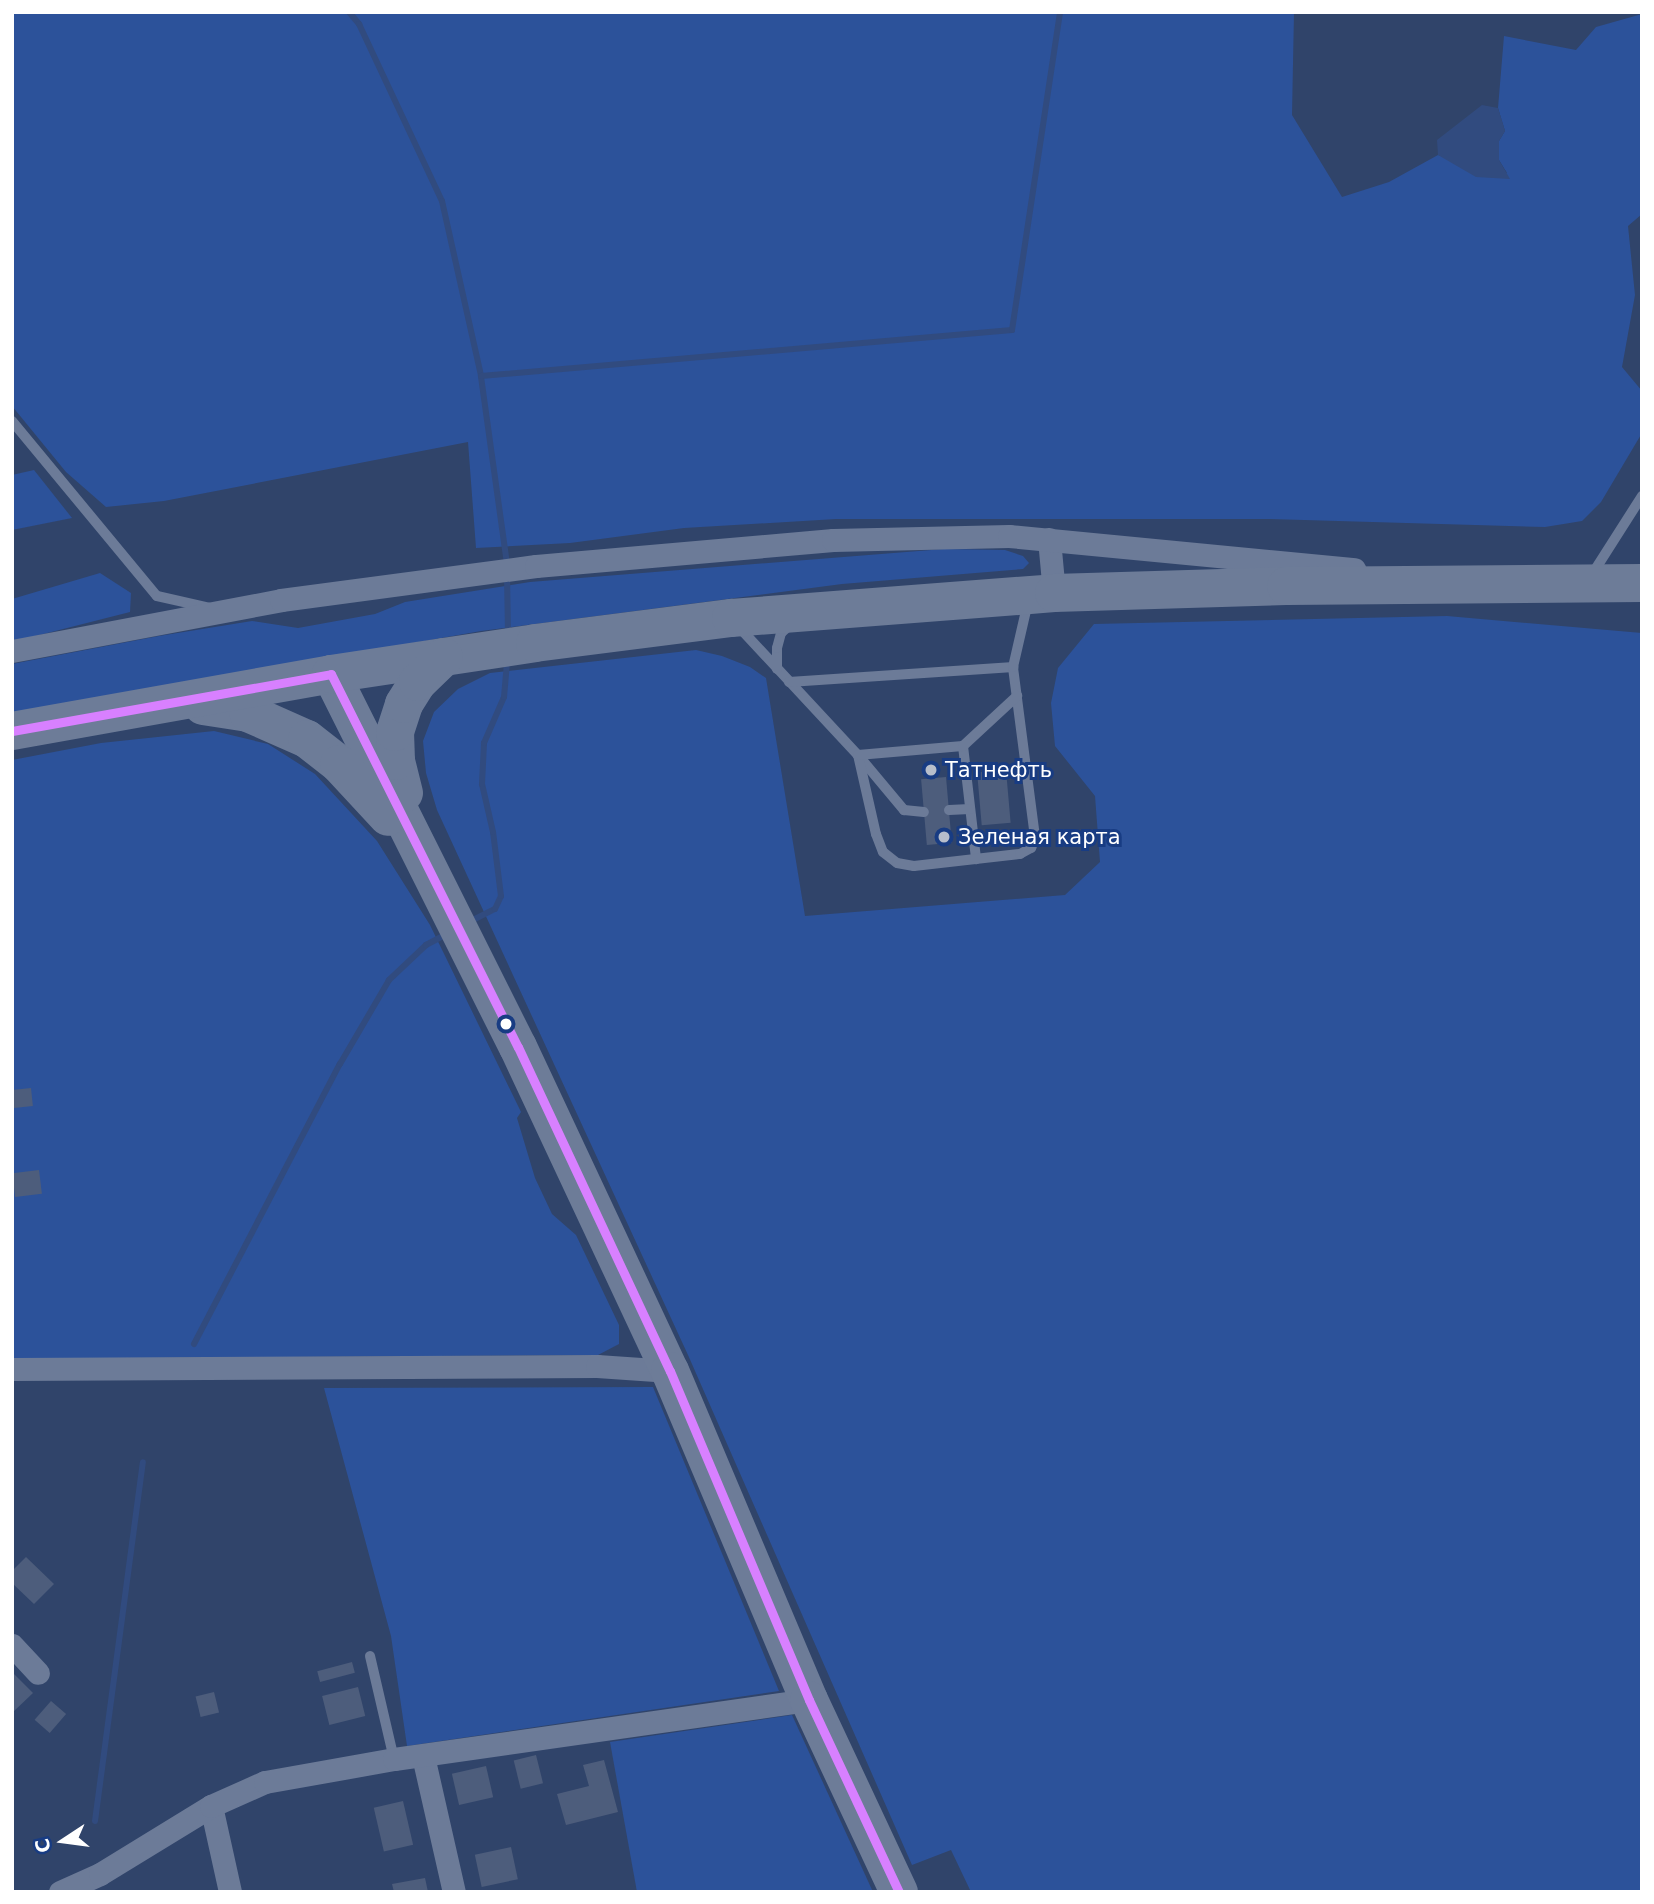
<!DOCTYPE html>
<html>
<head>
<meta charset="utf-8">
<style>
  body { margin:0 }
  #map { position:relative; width:1654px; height:1904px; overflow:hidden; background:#30446a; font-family:"DejaVu Sans",sans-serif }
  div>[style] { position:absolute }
  .green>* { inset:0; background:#2c529a }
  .water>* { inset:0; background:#314b7f }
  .stream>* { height:6px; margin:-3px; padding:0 3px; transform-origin:3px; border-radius:3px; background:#314b7f }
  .building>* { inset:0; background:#4d5d7c; transform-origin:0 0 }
  .lane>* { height:10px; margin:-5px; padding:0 5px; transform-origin:5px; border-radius:5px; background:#6c7b98 }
  .street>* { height:23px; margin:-11.5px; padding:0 11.5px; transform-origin:11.5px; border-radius:11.5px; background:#6c7b98 }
  .highway>* { height:38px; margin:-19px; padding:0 19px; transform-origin:19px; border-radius:19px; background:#6d7c98 }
  .bus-1>* { height:9px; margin:-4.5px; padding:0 4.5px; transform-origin:4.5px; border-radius:4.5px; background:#d880ff }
  .dots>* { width:19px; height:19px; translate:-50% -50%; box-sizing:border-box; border:4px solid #183c83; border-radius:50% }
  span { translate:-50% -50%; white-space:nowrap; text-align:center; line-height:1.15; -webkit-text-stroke:6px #183c83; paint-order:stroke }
  .poi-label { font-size:21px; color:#fff }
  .left { translate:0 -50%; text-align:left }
  .frame { position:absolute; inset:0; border:14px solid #fff; pointer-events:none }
  .north { position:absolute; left:28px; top:1806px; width:70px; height:70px; -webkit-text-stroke:5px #183c83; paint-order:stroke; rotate:257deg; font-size:19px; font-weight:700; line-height:28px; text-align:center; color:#fff }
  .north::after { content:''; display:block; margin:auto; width:24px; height:32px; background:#fff; clip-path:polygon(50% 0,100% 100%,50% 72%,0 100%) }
</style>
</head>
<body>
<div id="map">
  <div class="green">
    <div style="clip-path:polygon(12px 12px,1294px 12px,1292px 115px,1342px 197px,1389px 182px,1438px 155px,1507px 173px,1499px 160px,1499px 141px,1505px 131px,1498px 108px,1504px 36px,1576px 50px,1596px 27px,1642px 14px,1642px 214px,1628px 226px,1635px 295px,1622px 367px,1642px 391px,1642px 433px,1601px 502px,1582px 521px,1545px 527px,1269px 519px,836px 519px,684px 528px,570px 543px,476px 548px,468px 442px,164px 501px,106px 507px,66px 472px,12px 406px)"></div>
    <div style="clip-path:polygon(34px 470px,72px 518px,12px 530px,12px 475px)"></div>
    <div style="clip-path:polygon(944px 549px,1005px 550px,1023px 556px,1029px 563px,1023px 569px,842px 584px,481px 631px,12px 714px,12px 664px,159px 636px,252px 621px,298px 628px,375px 614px,405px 602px,530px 582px)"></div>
    <div style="clip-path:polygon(100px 573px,131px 593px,130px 612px,12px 642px,12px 599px)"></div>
    <div style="clip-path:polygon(1447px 616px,1642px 633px,1642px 1892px,971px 1892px,951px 1850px,912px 1865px,688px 1355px,437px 810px,426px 773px,423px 741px,434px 712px,458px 689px,490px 673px,696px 650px,722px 656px,750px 667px,766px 678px,805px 916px,1065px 895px,1100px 862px,1095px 796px,1055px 746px,1051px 703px,1058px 668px,1094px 624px)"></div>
    <div style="clip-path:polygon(214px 731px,268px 744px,315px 774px,377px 841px,430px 925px,521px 1112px,517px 1118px,535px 1178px,552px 1214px,576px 1235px,619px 1325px,619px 1344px,598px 1355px,12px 1359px,12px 760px,101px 743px)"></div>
    <div style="clip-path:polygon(653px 1387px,779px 1691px,407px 1746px,391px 1636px,324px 1388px)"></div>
    <div style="clip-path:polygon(792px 1715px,873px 1892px,637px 1892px,610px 1742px)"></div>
  </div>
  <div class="water">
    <div style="clip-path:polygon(1482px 105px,1498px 108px,1505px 131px,1499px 141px,1499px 160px,1510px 179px,1476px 177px,1438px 155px,1437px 140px)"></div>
  </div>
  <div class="stream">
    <div style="left:349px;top:12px;width:16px;rotate:50deg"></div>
    <div style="left:359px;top:24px;width:195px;rotate:64.9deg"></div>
    <div style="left:442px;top:201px;width:179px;rotate:77.4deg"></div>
    <div style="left:507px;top:564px;width:190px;rotate:-97.9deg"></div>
    <div style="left:481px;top:376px;width:533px;rotate:-4.95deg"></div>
    <div style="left:1012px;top:330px;width:322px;rotate:-81.4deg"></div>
    <div style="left:507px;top:575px;width:59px;rotate:89deg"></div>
    <div style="left:469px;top:922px;width:29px;rotate:-27deg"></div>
    <div style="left:495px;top:909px;width:14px;rotate:-65deg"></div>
    <div style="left:501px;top:896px;width:64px;rotate:-97.1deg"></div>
    <div style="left:493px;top:832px;width:49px;rotate:-102.9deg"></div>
    <div style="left:482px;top:784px;width:41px;rotate:-87.2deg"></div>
    <div style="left:484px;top:743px;width:50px;rotate:-66.5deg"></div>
    <div style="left:504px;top:697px;width:38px;rotate:-85deg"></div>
    <div style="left:194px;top:1344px;width:316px;rotate:-62.5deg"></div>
    <div style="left:340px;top:1064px;width:97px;rotate:-59.7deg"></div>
    <div style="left:389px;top:980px;width:51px;rotate:-43.4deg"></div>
    <div style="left:426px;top:945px;width:24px;rotate:-28deg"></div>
    <div style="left:95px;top:1821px;width:362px;rotate:-82.4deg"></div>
  </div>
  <div class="building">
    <div style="left:1006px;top:770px;width:53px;height:29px;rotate:85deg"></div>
    <div style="left:946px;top:777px;width:66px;height:25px;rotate:85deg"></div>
    <div style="left:31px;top:1088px;width:18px;height:19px;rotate:84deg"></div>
    <div style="left:39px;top:1170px;width:24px;height:27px;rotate:83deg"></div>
    <div style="clip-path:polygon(26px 1557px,54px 1584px,34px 1604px,12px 1583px,12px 1571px)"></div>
    <div style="left:352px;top:1662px;width:11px;height:36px;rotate:75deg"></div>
    <div style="clip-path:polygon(12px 1672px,33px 1693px,12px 1713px)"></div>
    <div style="left:358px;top:1687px;width:30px;height:37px;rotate:76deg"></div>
    <div style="left:214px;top:1692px;width:21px;height:19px;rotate:76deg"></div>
    <div style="left:51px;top:1701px;width:20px;height:25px;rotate:41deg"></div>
    <div style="left:536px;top:1755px;width:29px;height:23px;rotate:76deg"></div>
    <div style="clip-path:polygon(604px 1760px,618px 1812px,566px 1825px,557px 1794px,589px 1786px,583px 1765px)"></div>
    <div style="left:486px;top:1766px;width:32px;height:35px;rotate:77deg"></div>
    <div style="left:403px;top:1801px;width:45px;height:30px;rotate:77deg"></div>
    <div style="left:511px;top:1847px;width:33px;height:37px;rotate:78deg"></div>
    <div style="clip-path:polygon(425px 1878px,428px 1892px,394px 1892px,392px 1884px)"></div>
  </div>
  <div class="lane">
    <div style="left:12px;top:421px;width:227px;rotate:50.4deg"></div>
    <div style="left:157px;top:596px;width:54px;rotate:12.8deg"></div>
    <div style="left:1591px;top:576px;width:95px;rotate:-57.5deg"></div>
    <div style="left:737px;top:625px;width:178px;rotate:47.1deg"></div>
    <div style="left:858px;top:755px;width:72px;rotate:50.1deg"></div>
    <div style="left:904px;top:810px;width:20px;rotate:6deg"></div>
    <div style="left:777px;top:669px;width:21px;rotate:-90deg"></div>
    <div style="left:777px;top:648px;width:16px;rotate:-75deg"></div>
    <div style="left:781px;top:633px;width:15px;rotate:-42deg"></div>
    <div style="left:789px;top:682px;width:225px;rotate:-3.8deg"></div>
    <div style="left:963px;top:746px;width:114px;rotate:83.4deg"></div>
    <div style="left:858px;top:755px;width:81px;rotate:77.2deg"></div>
    <div style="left:876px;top:834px;width:19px;rotate:69deg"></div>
    <div style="left:883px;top:852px;width:18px;rotate:38deg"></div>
    <div style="left:897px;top:863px;width:17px;rotate:10deg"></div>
    <div style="left:914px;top:866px;width:107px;rotate:-6.5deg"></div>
    <div style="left:1020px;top:854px;width:13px;rotate:-29deg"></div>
    <div style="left:1031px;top:848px;width:12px;rotate:-70deg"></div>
    <div style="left:1035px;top:837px;width:171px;rotate:-97.4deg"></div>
    <div style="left:1013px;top:667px;width:67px;rotate:-77deg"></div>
    <div style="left:858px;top:755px;width:105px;rotate:-4.9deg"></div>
    <div style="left:963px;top:746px;width:74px;rotate:-42.8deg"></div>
    <div style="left:949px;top:810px;width:21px;rotate:-3deg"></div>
    <div style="left:370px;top:1656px;width:106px;rotate:76.9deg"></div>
  </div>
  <div class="street">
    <div style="left:1049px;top:539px;width:54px;rotate:84.7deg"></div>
    <div style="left:12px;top:651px;width:274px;rotate:-10.7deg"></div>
    <div style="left:281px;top:600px;width:257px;rotate:-7.6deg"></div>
    <div style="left:536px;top:566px;width:298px;rotate:-5deg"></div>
    <div style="left:833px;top:540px;width:176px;rotate:-1.3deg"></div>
    <div style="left:1009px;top:536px;width:347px;rotate:5.5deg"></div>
    <div style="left:12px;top:1369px;width:585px;rotate:-0.29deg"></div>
    <div style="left:597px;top:1366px;width:73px;rotate:3.9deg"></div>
    <div style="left:12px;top:1645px;width:38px;rotate:47deg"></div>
    <div style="left:423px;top:1756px;width:139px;rotate:77.2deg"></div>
    <div style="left:211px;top:1806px;width:88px;rotate:77.5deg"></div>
    <div style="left:60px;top:1892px;width:44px;rotate:-24.2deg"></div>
    <div style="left:100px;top:1874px;width:130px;rotate:-31.5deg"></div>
    <div style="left:211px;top:1806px;width:59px;rotate:-24deg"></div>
    <div style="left:265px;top:1782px;width:131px;rotate:-10.1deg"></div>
    <div style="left:394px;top:1759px;width:419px;rotate:-8.1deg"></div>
  </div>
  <div class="highway">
    <div style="left:331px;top:674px;width:417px;rotate:63.4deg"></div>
    <div style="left:518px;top:1047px;width:358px;rotate:64.9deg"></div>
    <div style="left:670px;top:1371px;width:357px;rotate:67.1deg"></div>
    <div style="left:809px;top:1700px;width:212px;rotate:64.9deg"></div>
    <div style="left:203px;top:706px;width:46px;rotate:8.8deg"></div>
    <div style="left:248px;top:713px;width:64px;rotate:23.8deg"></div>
    <div style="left:307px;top:739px;width:41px;rotate:38deg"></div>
    <div style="left:339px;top:764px;width:72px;rotate:47.2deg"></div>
    <div style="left:12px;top:731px;width:324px;rotate:-10.1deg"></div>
    <div style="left:331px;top:674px;width:206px;rotate:-8.6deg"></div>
    <div style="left:535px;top:643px;width:198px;rotate:-7.3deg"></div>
    <div style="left:731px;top:618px;width:324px;rotate:-4.4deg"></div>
    <div style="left:1054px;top:593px;width:232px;rotate:-1.7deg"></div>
    <div style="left:1286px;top:586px;width:356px;rotate:-0.5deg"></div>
    <div style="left:404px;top:793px;width:33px;rotate:-104deg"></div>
    <div style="left:396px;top:761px;width:29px;rotate:-92deg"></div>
    <div style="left:395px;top:732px;width:29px;rotate:-72deg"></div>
    <div style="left:404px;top:704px;width:26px;rotate:-58deg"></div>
    <div style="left:418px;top:682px;width:36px;rotate:-44deg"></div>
  </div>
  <div class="bus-1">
    <div style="left:12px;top:731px;width:324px;rotate:-10.1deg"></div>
    <div style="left:331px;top:674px;width:417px;rotate:63.4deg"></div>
    <div style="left:518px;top:1047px;width:358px;rotate:64.9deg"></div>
    <div style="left:670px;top:1371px;width:357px;rotate:67.1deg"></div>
    <div style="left:809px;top:1700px;width:212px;rotate:64.9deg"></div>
  </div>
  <div class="dots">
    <div style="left:931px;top:770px;background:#b7becb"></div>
    <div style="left:944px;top:837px;background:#b7becb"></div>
    <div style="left:506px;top:1024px;background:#fff"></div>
  </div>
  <div class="poi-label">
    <span class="left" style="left:945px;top:770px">Татнефть</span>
    <span class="left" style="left:958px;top:837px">Зеленая карта</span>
  </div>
  <div class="frame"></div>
  <div class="north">С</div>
</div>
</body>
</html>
